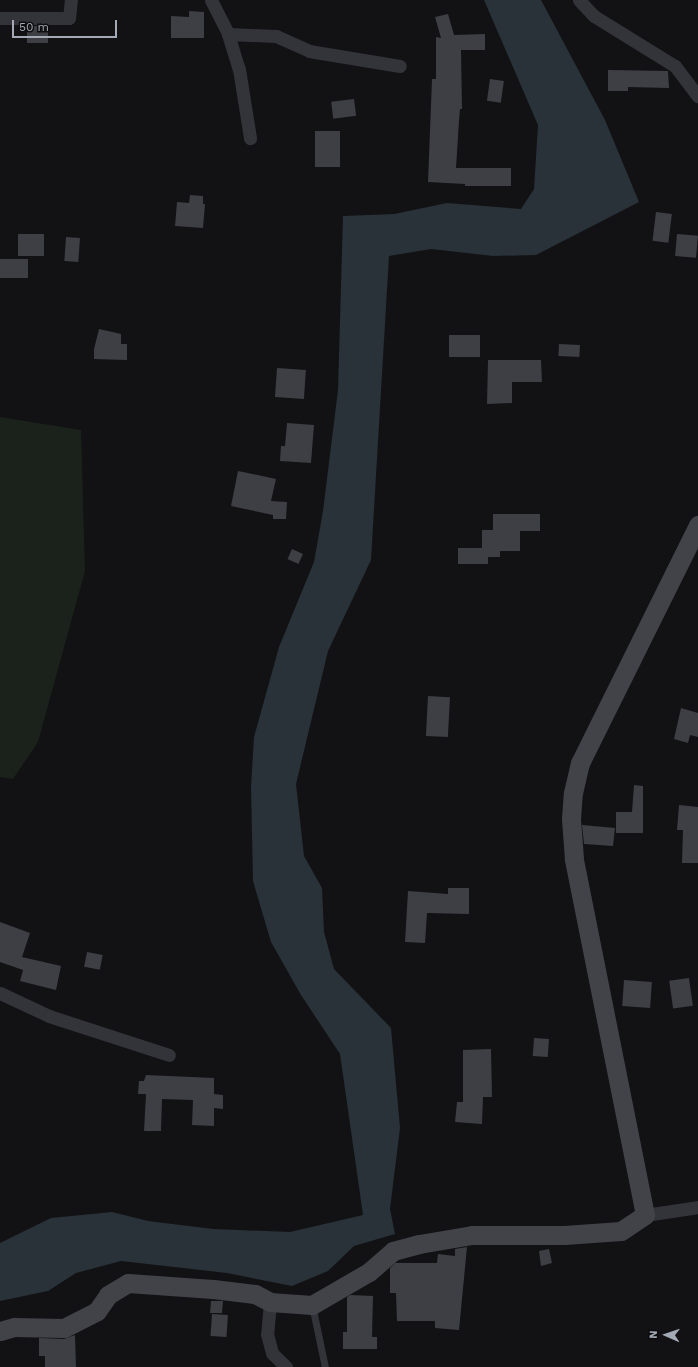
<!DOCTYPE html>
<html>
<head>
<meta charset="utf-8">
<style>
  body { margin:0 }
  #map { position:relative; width:698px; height:1367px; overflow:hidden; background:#121214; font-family:"Work Sans",sans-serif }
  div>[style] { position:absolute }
  .green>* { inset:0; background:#1a221b }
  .water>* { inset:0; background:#283238 }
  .building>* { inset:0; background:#3e3f44; transform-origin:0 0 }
  .lane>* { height:7px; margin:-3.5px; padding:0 3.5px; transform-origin:3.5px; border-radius:3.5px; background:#333439 }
  .street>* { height:13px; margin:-6.5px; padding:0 6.5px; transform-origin:6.5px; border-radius:6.5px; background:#333439 }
  .secondary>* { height:19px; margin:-9.5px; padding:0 9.5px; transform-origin:9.5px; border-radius:9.5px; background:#414349 }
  span { translate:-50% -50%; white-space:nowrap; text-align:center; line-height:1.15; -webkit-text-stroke:3px #0d0d0f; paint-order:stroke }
  .north { position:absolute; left:646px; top:1315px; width:40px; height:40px; -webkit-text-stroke:3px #0d0d0f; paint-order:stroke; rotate:272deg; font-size:11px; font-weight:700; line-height:16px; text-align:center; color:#a3a9b5 }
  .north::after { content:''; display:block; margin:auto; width:14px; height:18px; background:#a3a9b5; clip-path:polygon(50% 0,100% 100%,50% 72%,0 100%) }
  .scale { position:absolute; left:12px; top:20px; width:105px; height:18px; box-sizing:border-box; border:2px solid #a3a9b5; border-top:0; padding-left:5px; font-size:12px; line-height:14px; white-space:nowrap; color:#a3a9b5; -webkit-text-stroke:3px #0d0d0f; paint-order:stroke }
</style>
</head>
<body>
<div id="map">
  <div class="green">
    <div style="clip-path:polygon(0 417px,81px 430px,85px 571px,38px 742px,13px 779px,0 777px)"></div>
  </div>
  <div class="water">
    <div style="clip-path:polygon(484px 0,541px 0,605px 120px,639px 202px,536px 255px,493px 256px,431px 249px,389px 256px,371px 560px,328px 651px,296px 784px,304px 856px,322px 888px,324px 932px,334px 969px,391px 1028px,400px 1128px,390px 1209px,395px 1234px,354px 1246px,328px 1271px,292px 1286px,227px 1273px,121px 1261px,76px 1273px,48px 1291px,0 1301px,0 1243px,51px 1218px,112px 1212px,148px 1221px,213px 1229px,290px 1232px,363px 1215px,340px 1054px,301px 995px,271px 942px,253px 881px,251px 787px,254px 737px,279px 647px,314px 562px,323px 511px,338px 390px,343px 216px,394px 214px,447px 203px,521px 209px,534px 189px,538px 125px)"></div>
  </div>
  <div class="building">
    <div style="clip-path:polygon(189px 11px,204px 12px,204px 38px,171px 38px,171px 16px,189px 17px)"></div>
    <div style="clip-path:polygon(448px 14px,454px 35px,485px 34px,485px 50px,461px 50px,462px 109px,460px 109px,459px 121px,456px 168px,511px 168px,511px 186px,465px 186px,465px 184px,428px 182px,432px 79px,436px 79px,436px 37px,441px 38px,435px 17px)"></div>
    <div style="left:27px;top:26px;width:21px;height:17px"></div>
    <div style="clip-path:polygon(608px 70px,668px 71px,669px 88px,628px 87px,628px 91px,608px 91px)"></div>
    <div style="left:490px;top:79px;width:14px;height:22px;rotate:8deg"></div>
    <div style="left:354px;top:99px;width:17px;height:23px;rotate:83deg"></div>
    <div style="left:315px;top:131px;width:25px;height:36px"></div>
    <div style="clip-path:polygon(190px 195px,203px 196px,203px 204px,205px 204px,203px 228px,175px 226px,177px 202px,189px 203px)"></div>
    <div style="left:656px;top:212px;width:16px;height:29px;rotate:7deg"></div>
    <div style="left:18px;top:234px;width:26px;height:22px"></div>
    <div style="left:677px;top:234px;width:21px;height:22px;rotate:5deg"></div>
    <div style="left:66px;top:237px;width:14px;height:24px;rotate:4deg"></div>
    <div style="left:0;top:259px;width:28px;height:19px"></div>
    <div style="clip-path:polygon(99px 329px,121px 334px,121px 344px,127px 344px,127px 360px,94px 359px,94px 349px)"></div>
    <div style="left:449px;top:335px;width:31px;height:22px"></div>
    <div style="left:559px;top:344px;width:21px;height:12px;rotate:3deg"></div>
    <div style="clip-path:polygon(488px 360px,541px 360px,542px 382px,512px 382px,512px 403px,487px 404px)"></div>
    <div style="left:277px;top:368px;width:29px;height:29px;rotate:4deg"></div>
    <div style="clip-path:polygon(287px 423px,314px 425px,311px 463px,280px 461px,281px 446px,285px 446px)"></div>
    <div style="clip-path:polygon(238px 471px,276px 479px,271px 501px,287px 502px,286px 519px,273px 519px,273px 515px,231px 506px)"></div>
    <div style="clip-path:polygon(493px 514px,540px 514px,540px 531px,520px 531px,520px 551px,500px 551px,500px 557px,488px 557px,488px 564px,458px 564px,458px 548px,482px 548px,482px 530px,493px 530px)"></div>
    <div style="left:292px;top:549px;width:12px;height:11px;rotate:24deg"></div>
    <div style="left:428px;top:696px;width:22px;height:40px;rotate:3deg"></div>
    <div style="clip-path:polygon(681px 708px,698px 713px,698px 737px,690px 735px,688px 743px,674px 739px)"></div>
    <div style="clip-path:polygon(634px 785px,643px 786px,643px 833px,616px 833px,616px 812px,632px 812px)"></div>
    <div style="clip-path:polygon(679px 805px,698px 807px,698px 863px,682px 863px,683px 830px,677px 830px)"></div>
    <div style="clip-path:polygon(582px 825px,615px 828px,613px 846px,584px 844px)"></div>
    <div style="clip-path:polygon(448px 888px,469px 888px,469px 914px,427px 913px,425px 943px,405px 942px,408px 891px,448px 894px)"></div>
    <div style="clip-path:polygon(0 922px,30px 933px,22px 957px,61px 966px,56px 990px,20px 981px,23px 970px,0 962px)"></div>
    <div style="left:87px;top:952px;width:16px;height:15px;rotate:11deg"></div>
    <div style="left:689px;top:978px;width:28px;height:20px;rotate:82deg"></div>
    <div style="left:624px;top:980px;width:28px;height:26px;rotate:4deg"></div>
    <div style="left:534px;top:1038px;width:15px;height:18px;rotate:4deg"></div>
    <div style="clip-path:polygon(491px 1049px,492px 1097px,483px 1097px,482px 1124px,455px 1122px,457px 1102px,463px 1102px,463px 1050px)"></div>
    <div style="clip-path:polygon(146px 1075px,214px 1078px,214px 1094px,223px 1095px,223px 1109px,214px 1108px,214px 1126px,192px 1125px,193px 1100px,162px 1099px,161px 1131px,144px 1131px,146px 1094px,138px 1094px,139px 1081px,144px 1081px)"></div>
    <div style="clip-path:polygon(467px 1247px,459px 1330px,435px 1328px,435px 1321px,397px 1321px,396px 1293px,390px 1293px,390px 1268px,395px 1263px,437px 1263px,438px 1254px,455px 1256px,455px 1249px)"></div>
    <div style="clip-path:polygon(549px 1249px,552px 1263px,541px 1266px,539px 1251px)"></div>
    <div style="clip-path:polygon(350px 1295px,373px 1296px,372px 1337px,377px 1337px,377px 1349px,343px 1349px,343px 1332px,347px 1332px,347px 1297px)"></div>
    <div style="clip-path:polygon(211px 1301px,223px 1301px,222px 1313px,210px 1313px)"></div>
    <div style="left:212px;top:1314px;width:16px;height:22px;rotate:4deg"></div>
    <div style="clip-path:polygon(75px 1335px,76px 1367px,45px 1367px,45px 1356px,39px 1356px,39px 1338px,64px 1339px)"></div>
  </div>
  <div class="lane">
    <div style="left:312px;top:1305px;width:63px;rotate:78.2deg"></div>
  </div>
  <div class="street">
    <div style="left:211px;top:0;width:38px;rotate:63deg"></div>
    <div style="left:228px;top:34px;width:37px;rotate:73deg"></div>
    <div style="left:239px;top:69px;width:70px;rotate:80.9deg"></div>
    <div style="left:579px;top:0;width:22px;rotate:47deg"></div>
    <div style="left:594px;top:16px;width:95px;rotate:31.7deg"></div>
    <div style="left:675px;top:66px;width:38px;rotate:53deg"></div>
    <div style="left:0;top:18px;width:69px"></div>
    <div style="left:69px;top:18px;width:18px;rotate:-84deg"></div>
    <div style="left:228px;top:34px;width:48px;rotate:2.4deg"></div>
    <div style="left:276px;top:36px;width:36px;rotate:24deg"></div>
    <div style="left:309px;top:51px;width:92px;rotate:9.4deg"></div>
    <div style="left:0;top:993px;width:54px;rotate:25.1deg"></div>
    <div style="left:49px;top:1016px;width:126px;rotate:18deg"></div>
    <div style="left:645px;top:1215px;width:54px;rotate:-8.6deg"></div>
    <div style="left:270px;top:1302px;width:32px;rotate:95deg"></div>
    <div style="left:267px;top:1334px;width:20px;rotate:75deg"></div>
    <div style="left:272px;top:1353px;width:20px;rotate:45deg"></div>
  </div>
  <div class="secondary">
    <div style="left:0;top:1331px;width:15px;rotate:-16deg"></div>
    <div style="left:14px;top:1327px;width:50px;rotate:1.1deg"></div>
    <div style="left:64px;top:1328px;width:37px;rotate:-27deg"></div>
    <div style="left:97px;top:1311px;width:19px;rotate:-55deg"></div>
    <div style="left:108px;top:1295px;width:23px;rotate:-31deg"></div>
    <div style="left:128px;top:1283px;width:85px;rotate:4deg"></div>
    <div style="left:213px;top:1289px;width:42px;rotate:6.8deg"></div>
    <div style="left:255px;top:1294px;width:17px;rotate:28deg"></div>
    <div style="left:270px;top:1302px;width:42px;rotate:4.1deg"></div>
    <div style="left:312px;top:1305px;width:66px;rotate:-30.1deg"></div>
    <div style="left:369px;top:1272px;width:32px;rotate:-41deg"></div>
    <div style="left:393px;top:1251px;width:27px;rotate:-15deg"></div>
    <div style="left:419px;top:1244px;width:54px;rotate:-9.6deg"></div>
    <div style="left:472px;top:1235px;width:92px"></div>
    <div style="left:564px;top:1235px;width:57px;rotate:-4deg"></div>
    <div style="left:621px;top:1231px;width:29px;rotate:-34deg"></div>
    <div style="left:645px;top:1215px;width:363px;rotate:-101.3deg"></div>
    <div style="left:574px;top:859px;width:40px;rotate:-94.3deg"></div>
    <div style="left:571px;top:819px;width:26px;rotate:-86deg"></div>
    <div style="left:573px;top:793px;width:31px;rotate:-77deg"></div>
    <div style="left:580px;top:763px;width:266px;rotate:-63.6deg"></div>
  </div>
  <div class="north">N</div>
  <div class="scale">50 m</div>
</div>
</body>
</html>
